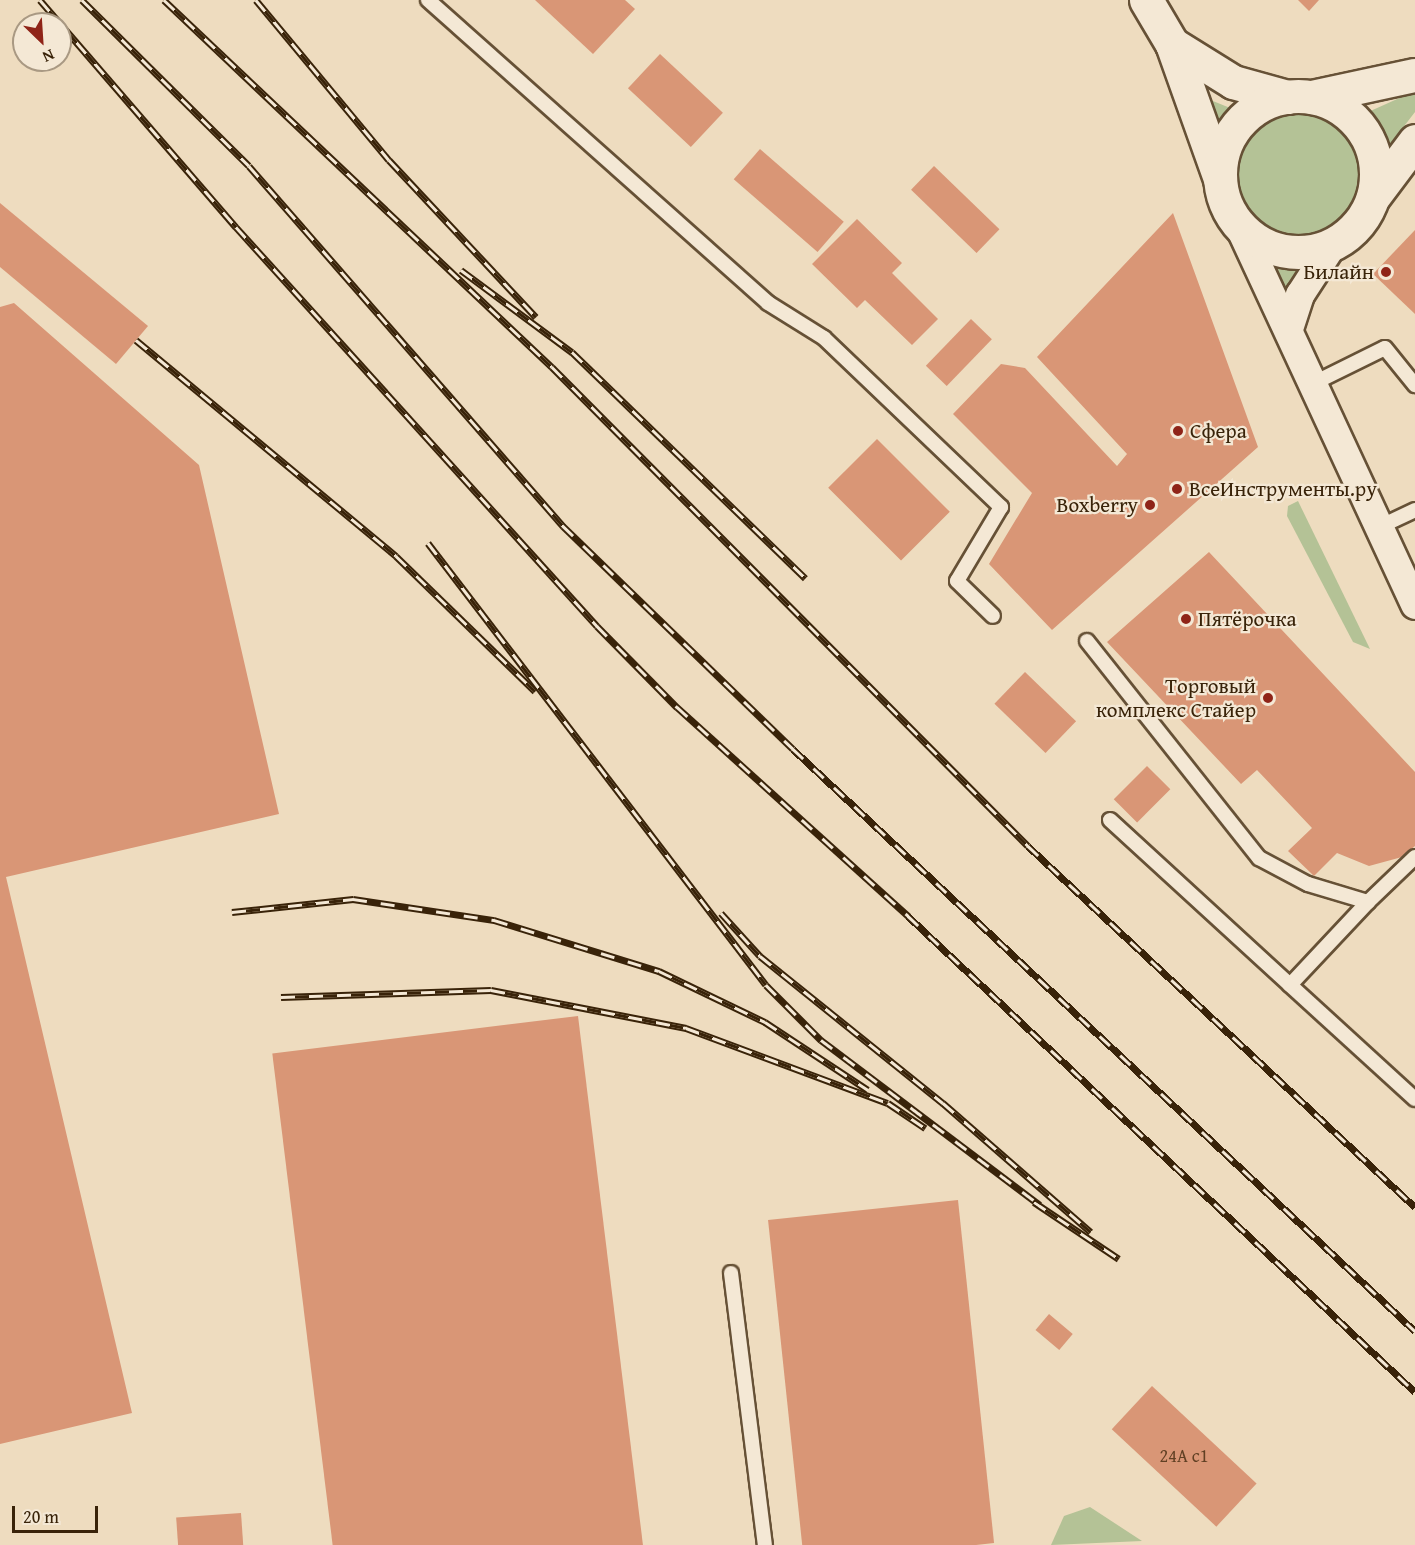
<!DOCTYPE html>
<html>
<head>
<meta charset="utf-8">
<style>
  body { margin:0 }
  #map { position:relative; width:1415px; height:1545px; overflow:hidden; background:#eedcbf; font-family:"Gentium Book Plus",serif }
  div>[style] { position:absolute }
  .green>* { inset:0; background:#b4c296 }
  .round { border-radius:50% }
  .building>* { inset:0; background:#d99676; transform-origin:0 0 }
  .roads { filter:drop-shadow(2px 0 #665136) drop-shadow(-2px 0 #665136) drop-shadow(0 2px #665136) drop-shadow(0 -2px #665136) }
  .lane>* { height:14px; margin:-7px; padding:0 7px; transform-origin:7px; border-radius:7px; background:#f4e8d5 }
  .street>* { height:28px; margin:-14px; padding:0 14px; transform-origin:14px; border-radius:14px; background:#f4e8d5 }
  .secondary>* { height:33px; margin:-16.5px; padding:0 16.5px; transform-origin:16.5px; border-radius:16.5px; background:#f4e8d5 }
  .secondary>.ring { margin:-16.5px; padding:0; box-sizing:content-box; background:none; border:33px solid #f4e8d5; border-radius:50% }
  .rail>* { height:7px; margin-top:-3.5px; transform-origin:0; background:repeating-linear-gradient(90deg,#f4e8d5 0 14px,#392309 0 28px); box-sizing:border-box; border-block:2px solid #392309 }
  .dots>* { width:16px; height:16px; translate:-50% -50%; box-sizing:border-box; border:3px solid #f4e8d5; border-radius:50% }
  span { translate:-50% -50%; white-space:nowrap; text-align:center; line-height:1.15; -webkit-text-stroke:4.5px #f4e8d5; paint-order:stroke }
  .number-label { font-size:18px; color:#614024 }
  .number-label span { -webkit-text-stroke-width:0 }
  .poi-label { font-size:21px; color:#392309 }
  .right { translate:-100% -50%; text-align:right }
  .left { translate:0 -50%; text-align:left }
  .north { position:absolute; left:12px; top:12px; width:60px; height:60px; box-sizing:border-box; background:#f4e8d5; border:2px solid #a99983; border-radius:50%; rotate:155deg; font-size:16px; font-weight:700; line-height:24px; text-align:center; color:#392309 }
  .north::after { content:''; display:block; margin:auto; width:21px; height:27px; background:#8f2418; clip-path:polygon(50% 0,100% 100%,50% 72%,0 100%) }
  .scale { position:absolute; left:12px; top:1506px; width:86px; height:27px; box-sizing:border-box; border:3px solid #392309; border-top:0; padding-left:8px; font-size:18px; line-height:21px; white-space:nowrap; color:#392309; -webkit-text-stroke:4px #f4e8d5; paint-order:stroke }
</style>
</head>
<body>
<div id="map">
  <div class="green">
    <div style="clip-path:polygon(1415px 91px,1415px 112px,1388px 147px,1381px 127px,1366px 113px)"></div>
    <div style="clip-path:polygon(1208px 99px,1240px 112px,1219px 141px)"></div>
    <div class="round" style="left:1235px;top:111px;width:126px;height:126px"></div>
    <div style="clip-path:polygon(1311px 259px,1286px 298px,1271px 261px)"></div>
    <div style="clip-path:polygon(1298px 501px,1370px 649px,1353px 642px,1287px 516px,1288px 506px)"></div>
    <div style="clip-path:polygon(1090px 1507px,1142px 1541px,1051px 1545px,1064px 1516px)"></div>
  </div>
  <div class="building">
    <div style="clip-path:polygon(535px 0,625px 0,635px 9px,593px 54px)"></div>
    <div style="clip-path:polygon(1298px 0,1319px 0,1309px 11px)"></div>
    <div style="left:660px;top:54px;width:86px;height:47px;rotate:43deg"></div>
    <div style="left:760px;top:149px;width:111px;height:40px;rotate:41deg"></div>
    <div style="left:934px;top:166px;width:91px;height:33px;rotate:44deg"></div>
    <div style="clip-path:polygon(0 203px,148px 326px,116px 364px,0 267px)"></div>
    <div style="clip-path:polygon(1173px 213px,1258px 447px,1052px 630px,989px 564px,1032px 493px,953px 414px,1001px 364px,1025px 368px,1117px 466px,1127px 454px,1037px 357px)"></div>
    <div style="clip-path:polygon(857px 219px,902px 263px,892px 273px,938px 319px,912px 345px,865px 300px,857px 308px,812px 264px)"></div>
    <div style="clip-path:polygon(1415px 230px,1415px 314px,1373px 274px)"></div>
    <div style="clip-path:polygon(14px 303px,199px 465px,279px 814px,6px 877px,132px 1413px,0 1444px,0 307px)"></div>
    <div style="left:971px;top:319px;width:29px;height:65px;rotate:44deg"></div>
    <div style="left:877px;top:439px;width:103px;height:69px;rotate:45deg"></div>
    <div style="clip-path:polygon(1209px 552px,1415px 772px,1415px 846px,1402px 857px,1369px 866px,1337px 853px,1314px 876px,1288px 851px,1312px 828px,1257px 770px,1241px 784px,1107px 642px)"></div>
    <div style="left:1025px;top:672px;width:71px;height:44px;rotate:44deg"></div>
    <div style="left:1147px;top:766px;width:33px;height:47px;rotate:45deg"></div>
    <div style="left:578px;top:1016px;width:533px;height:308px;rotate:83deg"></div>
    <div style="left:958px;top:1200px;width:345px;height:191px;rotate:84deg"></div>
    <div style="left:1049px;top:1314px;width:31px;height:21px;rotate:40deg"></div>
    <div style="left:1152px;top:1386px;width:143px;height:59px;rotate:43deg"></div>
    <div style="left:241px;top:1513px;width:32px;height:65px;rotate:86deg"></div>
  </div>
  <div class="roads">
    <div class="lane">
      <div style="left:428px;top:0;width:455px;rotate:41.7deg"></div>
      <div style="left:768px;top:303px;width:66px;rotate:32deg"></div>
      <div style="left:824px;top:338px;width:245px;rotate:43.7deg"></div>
      <div style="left:1001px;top:507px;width:86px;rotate:120.7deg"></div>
      <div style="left:957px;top:581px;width:50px;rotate:44.2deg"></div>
      <div style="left:1312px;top:384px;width:81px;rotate:-26.3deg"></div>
      <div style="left:1385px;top:348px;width:48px;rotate:51deg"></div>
      <div style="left:1377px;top:528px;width:42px;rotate:-25.3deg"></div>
      <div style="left:1087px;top:641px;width:277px;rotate:51.6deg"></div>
      <div style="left:1259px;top:858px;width:55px;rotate:28deg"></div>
      <div style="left:1308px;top:884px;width:63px;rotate:16.7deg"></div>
      <div style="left:1368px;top:902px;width:65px;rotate:-43.8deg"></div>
      <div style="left:1110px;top:820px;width:244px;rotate:42.5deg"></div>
      <div style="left:1290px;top:985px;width:114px;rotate:-46.8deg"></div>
      <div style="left:1290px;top:985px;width:169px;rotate:42.4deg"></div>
      <div style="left:731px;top:1273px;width:274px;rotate:82.9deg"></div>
    </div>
    <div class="street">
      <div style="left:1238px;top:223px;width:421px;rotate:65.1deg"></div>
      <div style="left:1289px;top:329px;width:36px;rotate:-72deg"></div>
      <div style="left:1300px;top:295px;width:61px;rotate:-57.1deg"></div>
    </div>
    <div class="secondary">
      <div style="left:1146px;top:0;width:51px;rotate:59.4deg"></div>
      <div style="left:1172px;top:44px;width:143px;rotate:70.4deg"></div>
      <div style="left:1172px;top:44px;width:72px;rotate:31.9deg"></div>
      <div style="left:1233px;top:82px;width:57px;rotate:15.3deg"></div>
      <div class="ring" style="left:1220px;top:96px;width:123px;height:123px"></div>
      <div style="left:1312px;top:97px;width:105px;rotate:-12.1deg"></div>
      <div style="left:1373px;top:197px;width:70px;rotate:-53.1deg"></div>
    </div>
  </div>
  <div class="rail">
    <div style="left:40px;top:0;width:300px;rotate:49.2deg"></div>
    <div style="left:236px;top:227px;width:538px;rotate:47.86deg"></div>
    <div style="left:597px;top:626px;width:114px;rotate:45.4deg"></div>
    <div style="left:677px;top:707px;width:312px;rotate:42.1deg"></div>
    <div style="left:908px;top:916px;width:695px;rotate:43.19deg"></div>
    <div style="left:82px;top:0;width:235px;rotate:44.8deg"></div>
    <div style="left:249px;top:166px;width:478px;rotate:48.9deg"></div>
    <div style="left:563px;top:526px;width:320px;rotate:44.1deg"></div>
    <div style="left:793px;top:749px;width:852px;rotate:43.1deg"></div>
    <div style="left:164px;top:0;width:534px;rotate:43.41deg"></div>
    <div style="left:552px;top:367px;width:675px;rotate:45.18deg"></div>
    <div style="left:1028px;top:846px;width:529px;rotate:43.01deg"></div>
    <div style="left:256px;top:0;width:208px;rotate:50.3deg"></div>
    <div style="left:389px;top:160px;width:215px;rotate:46.9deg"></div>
    <div style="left:461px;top:270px;width:138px;rotate:36.5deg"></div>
    <div style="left:572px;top:352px;width:325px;rotate:44.1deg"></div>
    <div style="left:136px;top:340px;width:338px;rotate:39.7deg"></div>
    <div style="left:396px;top:556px;width:194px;rotate:44.2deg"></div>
    <div style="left:428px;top:543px;width:556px;rotate:52.59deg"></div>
    <div style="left:766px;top:985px;width:78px;rotate:45deg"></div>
    <div style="left:821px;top:1040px;width:274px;rotate:37deg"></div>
    <div style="left:232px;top:912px;width:122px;rotate:-6.1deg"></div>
    <div style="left:353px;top:899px;width:143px;rotate:8.5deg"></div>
    <div style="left:494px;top:920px;width:173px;rotate:17.2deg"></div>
    <div style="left:659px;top:971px;width:118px;rotate:25.7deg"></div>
    <div style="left:765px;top:1022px;width:123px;rotate:33.4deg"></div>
    <div style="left:721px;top:913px;width:58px;rotate:47.8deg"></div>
    <div style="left:760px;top:956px;width:235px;rotate:38.8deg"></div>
    <div style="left:943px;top:1103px;width:196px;rotate:41.1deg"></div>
    <div style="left:281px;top:997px;width:210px;rotate:-1.9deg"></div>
    <div style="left:491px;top:990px;width:199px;rotate:11deg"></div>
    <div style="left:686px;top:1028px;width:215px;rotate:20.4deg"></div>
    <div style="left:888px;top:1103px;width:45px;rotate:34deg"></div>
    <div style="left:1034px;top:1202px;width:102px;rotate:33.8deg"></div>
  </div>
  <div class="dots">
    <div style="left:1386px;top:272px;background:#8f2418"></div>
    <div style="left:1178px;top:431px;background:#8f2418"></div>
    <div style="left:1177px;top:489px;background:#8f2418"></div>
    <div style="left:1150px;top:505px;background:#8f2418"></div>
    <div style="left:1186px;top:619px;background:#8f2418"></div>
    <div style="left:1268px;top:698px;background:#8f2418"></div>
  </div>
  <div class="number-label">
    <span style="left:1184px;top:1456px">24А с1</span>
  </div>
  <div class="poi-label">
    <span class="right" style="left:1374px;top:272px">Билайн</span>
    <span class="left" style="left:1190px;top:431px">Сфера</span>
    <span class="left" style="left:1189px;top:489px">ВсеИнструменты.ру</span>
    <span class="right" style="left:1138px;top:505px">Boxberry</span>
    <span class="left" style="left:1198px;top:619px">Пятёрочка</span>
    <span class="right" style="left:1256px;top:698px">Торговый<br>комплекс Стайер</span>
  </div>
  <div class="north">N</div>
  <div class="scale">20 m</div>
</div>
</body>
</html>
